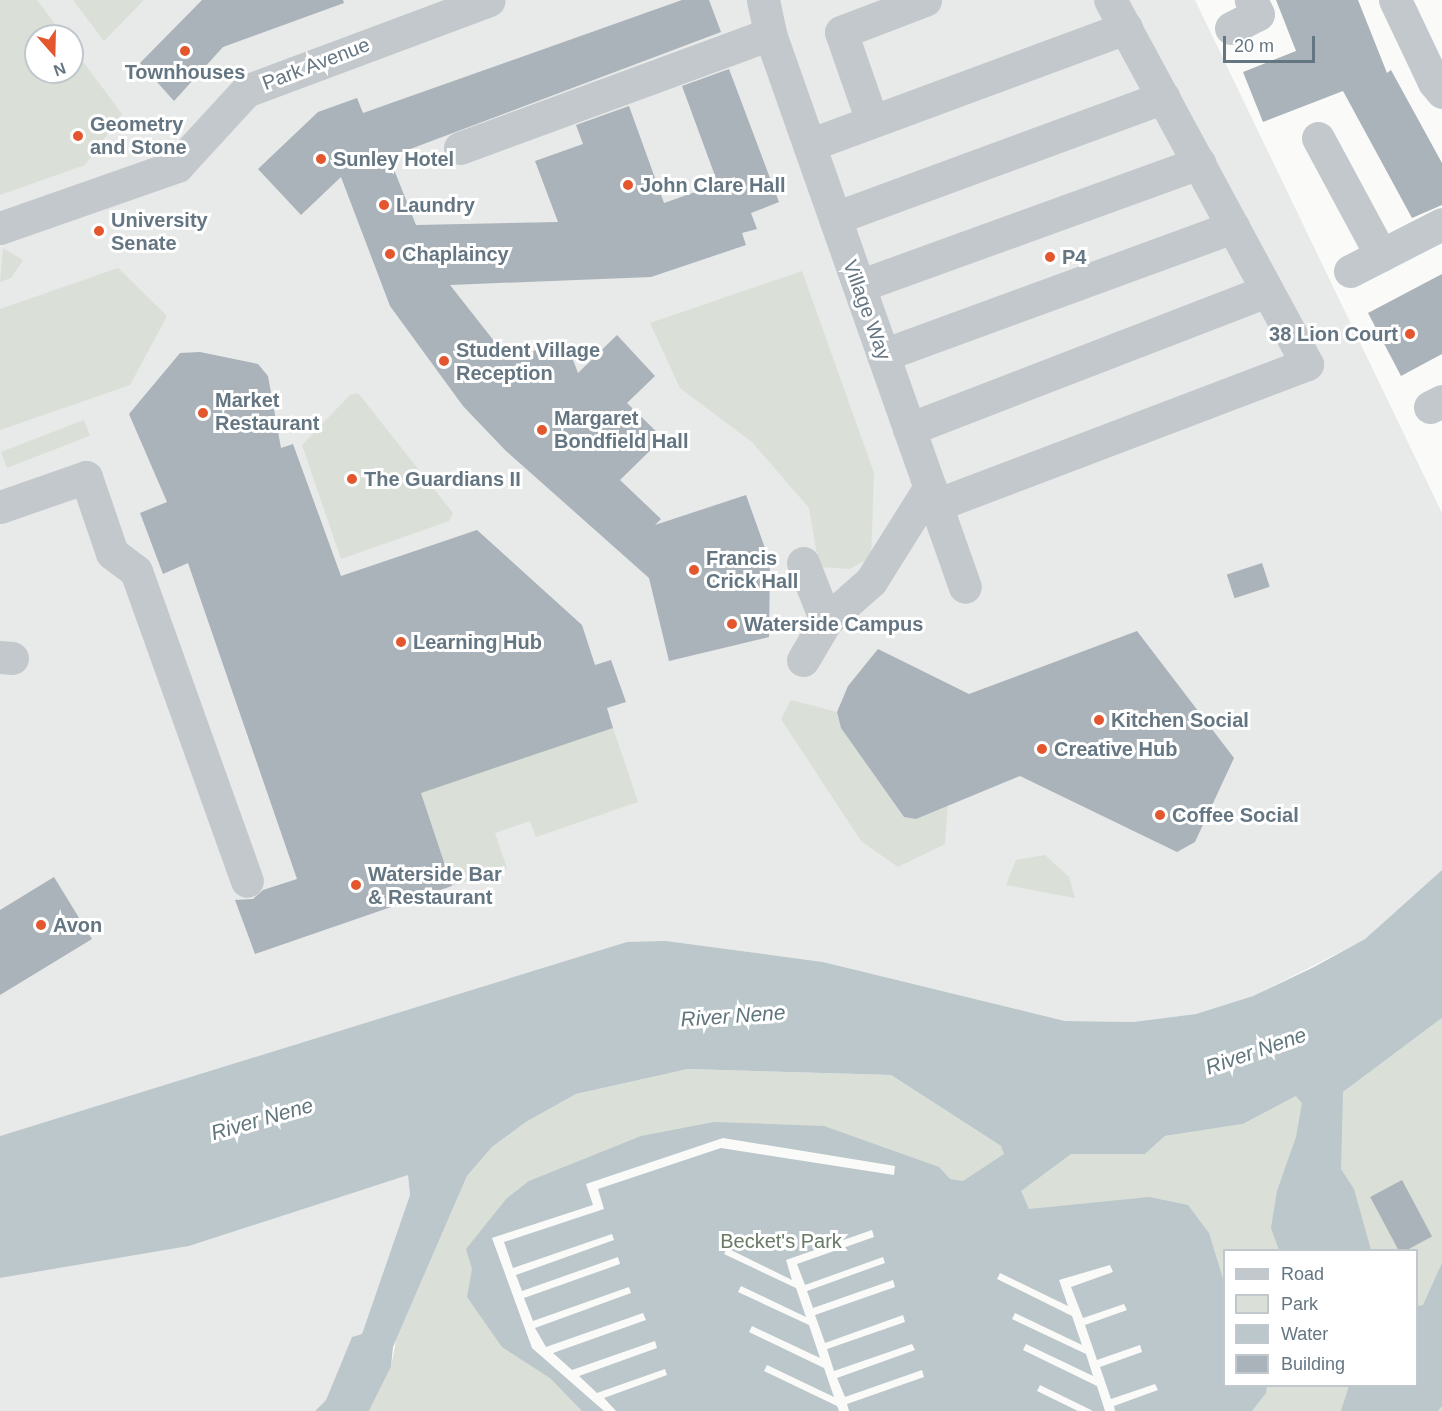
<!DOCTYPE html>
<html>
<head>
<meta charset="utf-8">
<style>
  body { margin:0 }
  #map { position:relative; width:1442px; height:1411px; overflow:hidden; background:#fafaf8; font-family:Helvetica,sans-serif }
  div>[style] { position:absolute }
  .built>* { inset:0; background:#e8e9e9 }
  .green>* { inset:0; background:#dadfd7; transform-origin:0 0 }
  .water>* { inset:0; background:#bbc7cb }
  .pier>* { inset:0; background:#fafaf8 }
  .building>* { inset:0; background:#aab3b9; transform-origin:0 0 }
  .minor>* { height:33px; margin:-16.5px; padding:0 16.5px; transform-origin:16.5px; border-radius:16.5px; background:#c3c8cc }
  .dots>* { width:16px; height:16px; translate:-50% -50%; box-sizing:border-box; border:3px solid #fff; border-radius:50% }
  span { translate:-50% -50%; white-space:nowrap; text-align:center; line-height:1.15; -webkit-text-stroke:6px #fff; paint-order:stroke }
  .street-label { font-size:20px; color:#657683 }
  .poi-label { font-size:20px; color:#657683; font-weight:700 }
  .left { translate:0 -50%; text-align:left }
  .right { translate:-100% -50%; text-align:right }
  .park-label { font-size:20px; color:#687a64 }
  .water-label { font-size:21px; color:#60757c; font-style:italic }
  .legend { position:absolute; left:1223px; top:1249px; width:195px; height:138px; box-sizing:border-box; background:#fff; border:2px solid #c1c8cd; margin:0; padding:8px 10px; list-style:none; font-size:18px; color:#657683 }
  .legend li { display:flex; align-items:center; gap:12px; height:30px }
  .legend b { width:30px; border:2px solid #c1c8cd }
  .north { position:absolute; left:24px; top:24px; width:60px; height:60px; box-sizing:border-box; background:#fff; border:2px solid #c1c8cd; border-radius:50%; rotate:160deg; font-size:16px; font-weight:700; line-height:24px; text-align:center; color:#657683 }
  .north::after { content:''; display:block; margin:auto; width:21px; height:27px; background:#e4572e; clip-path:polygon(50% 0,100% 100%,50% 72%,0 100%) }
  .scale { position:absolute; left:1223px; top:36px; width:92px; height:27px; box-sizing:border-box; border:3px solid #657683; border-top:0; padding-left:8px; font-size:18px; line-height:21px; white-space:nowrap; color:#657683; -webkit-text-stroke:4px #fff; paint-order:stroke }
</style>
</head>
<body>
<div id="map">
  <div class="built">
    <div style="clip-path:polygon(evenodd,0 0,1195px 0,1442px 513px,1442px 870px,1364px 940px,1253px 996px,1196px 1014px,1133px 1022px,1065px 1021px,823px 962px,666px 941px,496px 985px,0 1136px,0 0,36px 36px,72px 36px,72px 72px,36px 72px,36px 36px)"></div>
    <div style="clip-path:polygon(408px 1174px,410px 1195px,362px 1334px,352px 1337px,326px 1400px,315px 1411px,0 1411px,0 1278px,189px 1246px)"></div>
  </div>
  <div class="green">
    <div style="clip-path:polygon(0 0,37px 0,64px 36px,36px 36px,36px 72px,72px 72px,72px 47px,122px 114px,85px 165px,0 195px)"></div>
    <div style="clip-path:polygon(73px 0,144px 0,104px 41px)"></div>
    <div style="clip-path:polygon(3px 248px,23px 260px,11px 278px,0 282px)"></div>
    <div style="clip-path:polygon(118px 268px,167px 316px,130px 385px,0 430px,0 309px)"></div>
    <div style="clip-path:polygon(802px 271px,874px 473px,871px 557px,850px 569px,819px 567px,809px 508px,752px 442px,680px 388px,650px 323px)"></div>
    <div style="clip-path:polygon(358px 393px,453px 513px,449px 521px,341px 559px,302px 445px,350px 395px)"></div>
    <div style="left:84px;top:420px;width:17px;height:89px;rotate:69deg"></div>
    <div style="clip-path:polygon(791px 700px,837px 712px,841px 728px,904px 817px,916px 819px,948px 805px,945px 844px,898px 867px,861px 841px,781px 719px)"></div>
    <div style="clip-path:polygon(613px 728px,638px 802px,536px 837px,530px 821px,495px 833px,507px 868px,452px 886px,414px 771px,449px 783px)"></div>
    <div style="clip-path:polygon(1045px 855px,1069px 877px,1075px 898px,1006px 885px,1016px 860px)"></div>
    <div style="clip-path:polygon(evenodd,1442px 1018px,1442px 1411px,369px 1411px,391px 1367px,396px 1340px,467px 1176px,492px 1147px,526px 1122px,576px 1094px,688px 1069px,891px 1075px,1001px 1146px,1145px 1154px,1165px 1136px,1243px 1124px,1296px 1096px,1343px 1092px,1442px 1018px,1224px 1250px,1416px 1250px,1416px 1386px,1224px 1386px,1224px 1250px)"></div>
  </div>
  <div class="water">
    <div style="clip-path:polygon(1442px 870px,1442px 1018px,1343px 1092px,1341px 1169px,1354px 1189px,1371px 1250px,1279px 1250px,1271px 1228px,1277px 1191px,1296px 1137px,1302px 1103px,1296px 1096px,1243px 1124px,1165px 1136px,1145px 1154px,1071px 1154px,1021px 1191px,1029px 1209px,1149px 1197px,1188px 1205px,1209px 1233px,1224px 1282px,1224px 1386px,1267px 1386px,1266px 1393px,1252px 1411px,582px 1411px,550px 1378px,502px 1347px,467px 1297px,472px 1269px,466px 1249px,507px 1198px,529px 1181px,641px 1136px,714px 1122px,824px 1126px,939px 1167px,950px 1179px,963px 1181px,1004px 1154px,1001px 1146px,891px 1075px,688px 1069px,576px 1094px,526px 1122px,492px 1147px,467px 1176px,393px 1347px,391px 1367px,369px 1411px,315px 1411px,326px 1400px,352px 1337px,362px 1334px,410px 1195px,408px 1175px,189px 1246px,0 1278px,0 1136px,627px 942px,666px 941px,823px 962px,1065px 1021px,1133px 1022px,1196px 1014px,1253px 996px,1314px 967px,1365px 939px)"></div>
    <div style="clip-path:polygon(1442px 1263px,1442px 1406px,1438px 1411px,1341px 1411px,1349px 1386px,1416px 1386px,1417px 1306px,1423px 1305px)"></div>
  </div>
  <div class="pier">
    <div style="clip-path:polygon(723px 1138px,895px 1166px,894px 1175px,721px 1148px,598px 1189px,604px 1209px,504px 1242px,513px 1268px,612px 1234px,614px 1240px,516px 1275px,522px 1291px,618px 1257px,620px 1264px,524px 1298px,533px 1321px,629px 1287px,631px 1293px,535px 1328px,546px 1347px,643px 1313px,646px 1320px,553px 1353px,572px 1370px,655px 1341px,657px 1348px,579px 1376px,597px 1393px,665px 1369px,667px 1375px,604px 1398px,616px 1411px,604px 1411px,532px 1348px,492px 1238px,593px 1205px,586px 1184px)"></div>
    <div style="clip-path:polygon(872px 1230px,874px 1237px,797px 1264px,805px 1285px,883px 1257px,885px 1263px,807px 1291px,813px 1308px,893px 1280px,895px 1287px,815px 1315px,825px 1343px,903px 1315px,905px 1322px,827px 1349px,834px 1371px,912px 1344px,915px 1350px,837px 1378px,845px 1397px,922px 1370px,924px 1377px,847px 1404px,849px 1411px,839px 1411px,837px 1406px,764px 1371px,767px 1365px,834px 1397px,824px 1368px,749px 1332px,752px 1326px,820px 1358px,809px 1325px,738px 1292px,741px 1286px,806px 1317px,796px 1288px,724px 1254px,727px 1248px,792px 1280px,786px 1260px)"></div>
    <div style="clip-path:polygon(1110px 1265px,1113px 1272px,1071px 1287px,1083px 1318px,1124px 1304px,1127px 1310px,1085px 1325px,1097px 1360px,1140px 1345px,1142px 1352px,1100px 1367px,1111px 1399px,1155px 1384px,1158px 1390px,1114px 1406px,1115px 1411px,1105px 1411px,1097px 1386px,1023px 1350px,1026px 1344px,1093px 1376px,1086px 1354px,1012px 1319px,1015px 1313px,1082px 1345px,1072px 1316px,997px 1279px,1000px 1273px,1068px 1306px,1059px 1280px)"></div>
    <div style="clip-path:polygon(1040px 1385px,1093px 1411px,1078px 1411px,1037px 1391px)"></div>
  </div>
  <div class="building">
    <div style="clip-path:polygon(202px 0,343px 0,344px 3px,223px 47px,174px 101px,140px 63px)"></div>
    <div style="clip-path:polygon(682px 0,709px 0,721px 32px,389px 157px,416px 225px,558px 222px,535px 161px,583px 144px,576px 125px,629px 106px,664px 203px,718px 184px,682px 86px,729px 69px,779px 202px,751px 213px,757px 229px,742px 233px,746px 245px,651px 277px,450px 285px,509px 360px,565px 339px,578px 373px,617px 335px,655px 376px,627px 403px,663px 438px,620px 480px,661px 519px,655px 525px,746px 495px,770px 562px,769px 637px,669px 661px,649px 578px,505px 450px,463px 406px,390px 306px,341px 177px,301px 215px,258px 169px,318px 112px,357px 98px,363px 113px)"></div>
    <div style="clip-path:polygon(1276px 0,1358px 0,1387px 73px,1391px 70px,1442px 163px,1442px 205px,1412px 218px,1343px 91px,1263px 122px,1243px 72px,1296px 51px)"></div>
    <div style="clip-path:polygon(1442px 274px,1442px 354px,1401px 376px,1368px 313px)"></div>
    <div style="clip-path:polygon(200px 352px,258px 364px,268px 376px,281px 448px,293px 444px,341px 576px,477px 530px,582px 625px,595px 665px,611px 660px,626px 702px,607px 708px,613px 728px,421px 793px,452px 886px,255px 954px,235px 900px,253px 899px,263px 890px,297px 879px,188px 563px,163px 574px,140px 513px,167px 502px,129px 414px,180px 353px)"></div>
    <div style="left:1262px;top:563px;width:25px;height:37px;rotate:72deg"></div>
    <div style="clip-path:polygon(1137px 631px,1234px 758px,1195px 842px,1177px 852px,1020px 776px,916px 819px,904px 817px,841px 728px,837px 712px,848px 686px,878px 649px,969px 694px)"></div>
    <div style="clip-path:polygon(54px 877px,92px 939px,0 995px,0 910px)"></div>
    <div style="left:1402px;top:1180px;width:64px;height:36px;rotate:62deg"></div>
  </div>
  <div class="minor">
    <div style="left:763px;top:0;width:35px;rotate:78deg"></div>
    <div style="left:770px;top:34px;width:586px;rotate:70.58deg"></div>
    <div style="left:1395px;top:0;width:91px;rotate:64.6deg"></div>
    <div style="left:1434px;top:82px;width:13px;rotate:51deg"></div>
    <div style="left:1231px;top:28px;width:30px;rotate:-27deg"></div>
    <div style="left:1258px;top:14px;width:16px;rotate:-117deg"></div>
    <div style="left:872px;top:121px;width:94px;rotate:-109.2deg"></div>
    <div style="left:841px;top:32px;width:90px;rotate:-20.9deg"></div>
    <div style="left:1318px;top:138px;width:133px;rotate:61.7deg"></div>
    <div style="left:809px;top:145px;width:338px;rotate:-20.3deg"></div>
    <div style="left:460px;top:148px;width:330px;rotate:-20.2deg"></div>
    <div style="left:835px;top:218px;width:350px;rotate:-20.2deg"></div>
    <div style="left:0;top:228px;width:188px;rotate:-19.3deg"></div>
    <div style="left:177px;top:166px;width:102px;rotate:-47.4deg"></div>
    <div style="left:246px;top:91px;width:259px;rotate:-20.5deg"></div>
    <div style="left:1350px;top:271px;width:103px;rotate:-27.1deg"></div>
    <div style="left:859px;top:286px;width:362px;rotate:-19.9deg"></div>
    <div style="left:883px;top:355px;width:373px;rotate:-20.1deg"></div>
    <div style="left:1430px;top:407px;width:13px;rotate:-27deg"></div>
    <div style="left:909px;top:429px;width:384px;rotate:-21.1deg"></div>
    <div style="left:936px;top:505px;width:397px;rotate:-20.8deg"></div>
    <div style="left:1307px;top:364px;width:414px;rotate:-118.4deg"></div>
    <div style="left:0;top:507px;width:91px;rotate:-19.2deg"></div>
    <div style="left:86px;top:477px;width:80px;rotate:71.1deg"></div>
    <div style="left:112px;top:553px;width:30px;rotate:37deg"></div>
    <div style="left:136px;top:571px;width:329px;rotate:70.3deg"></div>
    <div style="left:803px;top:563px;width:62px;rotate:68.4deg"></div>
    <div style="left:0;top:657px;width:12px;rotate:5deg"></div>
    <div style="left:803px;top:660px;width:45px;rotate:-59.5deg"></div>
    <div style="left:826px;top:621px;width:60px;rotate:-41.6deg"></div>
    <div style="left:871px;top:581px;width:111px;rotate:-57.9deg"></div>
  </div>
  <div class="dots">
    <div style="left:185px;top:51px;background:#e4572e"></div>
    <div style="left:78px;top:136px;background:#e4572e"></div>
    <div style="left:321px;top:159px;background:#e4572e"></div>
    <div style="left:628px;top:185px;background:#e4572e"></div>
    <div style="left:384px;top:205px;background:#e4572e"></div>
    <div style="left:99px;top:231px;background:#e4572e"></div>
    <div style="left:390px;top:254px;background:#e4572e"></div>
    <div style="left:1050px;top:257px;background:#e4572e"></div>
    <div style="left:1410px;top:334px;background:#e4572e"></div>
    <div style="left:444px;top:361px;background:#e4572e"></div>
    <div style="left:203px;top:413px;background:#e4572e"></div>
    <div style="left:542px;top:430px;background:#e4572e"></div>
    <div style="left:352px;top:479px;background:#e4572e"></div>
    <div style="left:694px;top:570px;background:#e4572e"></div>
    <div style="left:732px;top:624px;background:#e4572e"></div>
    <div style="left:401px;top:642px;background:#e4572e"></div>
    <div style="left:1099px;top:720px;background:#e4572e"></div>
    <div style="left:1042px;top:749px;background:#e4572e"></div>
    <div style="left:1160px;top:815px;background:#e4572e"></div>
    <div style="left:356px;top:885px;background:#e4572e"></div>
    <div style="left:41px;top:925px;background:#e4572e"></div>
  </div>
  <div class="street-label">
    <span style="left:316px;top:64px;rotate:-21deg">Park Avenue</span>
    <span style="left:867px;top:310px;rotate:70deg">Village Way</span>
  </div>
  <div class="poi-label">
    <span style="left:185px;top:72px">Townhouses</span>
    <span class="left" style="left:90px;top:136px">Geometry<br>and Stone</span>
    <span class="left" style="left:333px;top:159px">Sunley Hotel</span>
    <span class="left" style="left:640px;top:185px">John Clare Hall</span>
    <span class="left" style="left:396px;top:205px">Laundry</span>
    <span class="left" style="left:111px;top:232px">University<br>Senate</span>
    <span class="left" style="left:402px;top:254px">Chaplaincy</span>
    <span class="left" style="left:1062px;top:257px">P4</span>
    <span class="right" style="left:1398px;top:334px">38 Lion Court</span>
    <span class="left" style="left:456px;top:362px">Student Village<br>Reception</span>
    <span class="left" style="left:215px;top:412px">Market<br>Restaurant</span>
    <span class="left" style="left:554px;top:430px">Margaret<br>Bondfield Hall</span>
    <span class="left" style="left:364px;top:479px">The Guardians II</span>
    <span class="left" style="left:706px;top:570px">Francis<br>Crick Hall</span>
    <span class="left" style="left:744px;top:624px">Waterside Campus</span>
    <span class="left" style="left:413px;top:642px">Learning Hub</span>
    <span class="left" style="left:1111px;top:720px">Kitchen Social</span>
    <span class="left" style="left:1054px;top:749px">Creative Hub</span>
    <span class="left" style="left:1172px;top:815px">Coffee Social</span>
    <span class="left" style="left:368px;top:886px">Waterside Bar<br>&amp; Restaurant</span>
    <span class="left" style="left:53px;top:925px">Avon</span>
  </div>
  <div class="park-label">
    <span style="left:781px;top:1241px">Becket's Park</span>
  </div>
  <div class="water-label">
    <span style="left:733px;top:1016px;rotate:-4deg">River Nene</span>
    <span style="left:1256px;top:1051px;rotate:-19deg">River Nene</span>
    <span style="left:262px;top:1119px;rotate:-16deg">River Nene</span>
  </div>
  <ul class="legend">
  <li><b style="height:8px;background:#c3c8cc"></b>Road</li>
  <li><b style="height:16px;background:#dadfd7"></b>Park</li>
  <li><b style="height:16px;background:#bbc7cb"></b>Water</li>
  <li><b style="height:16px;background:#aab3b9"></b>Building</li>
  </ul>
  <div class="north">N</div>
  <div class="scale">20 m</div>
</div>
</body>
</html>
